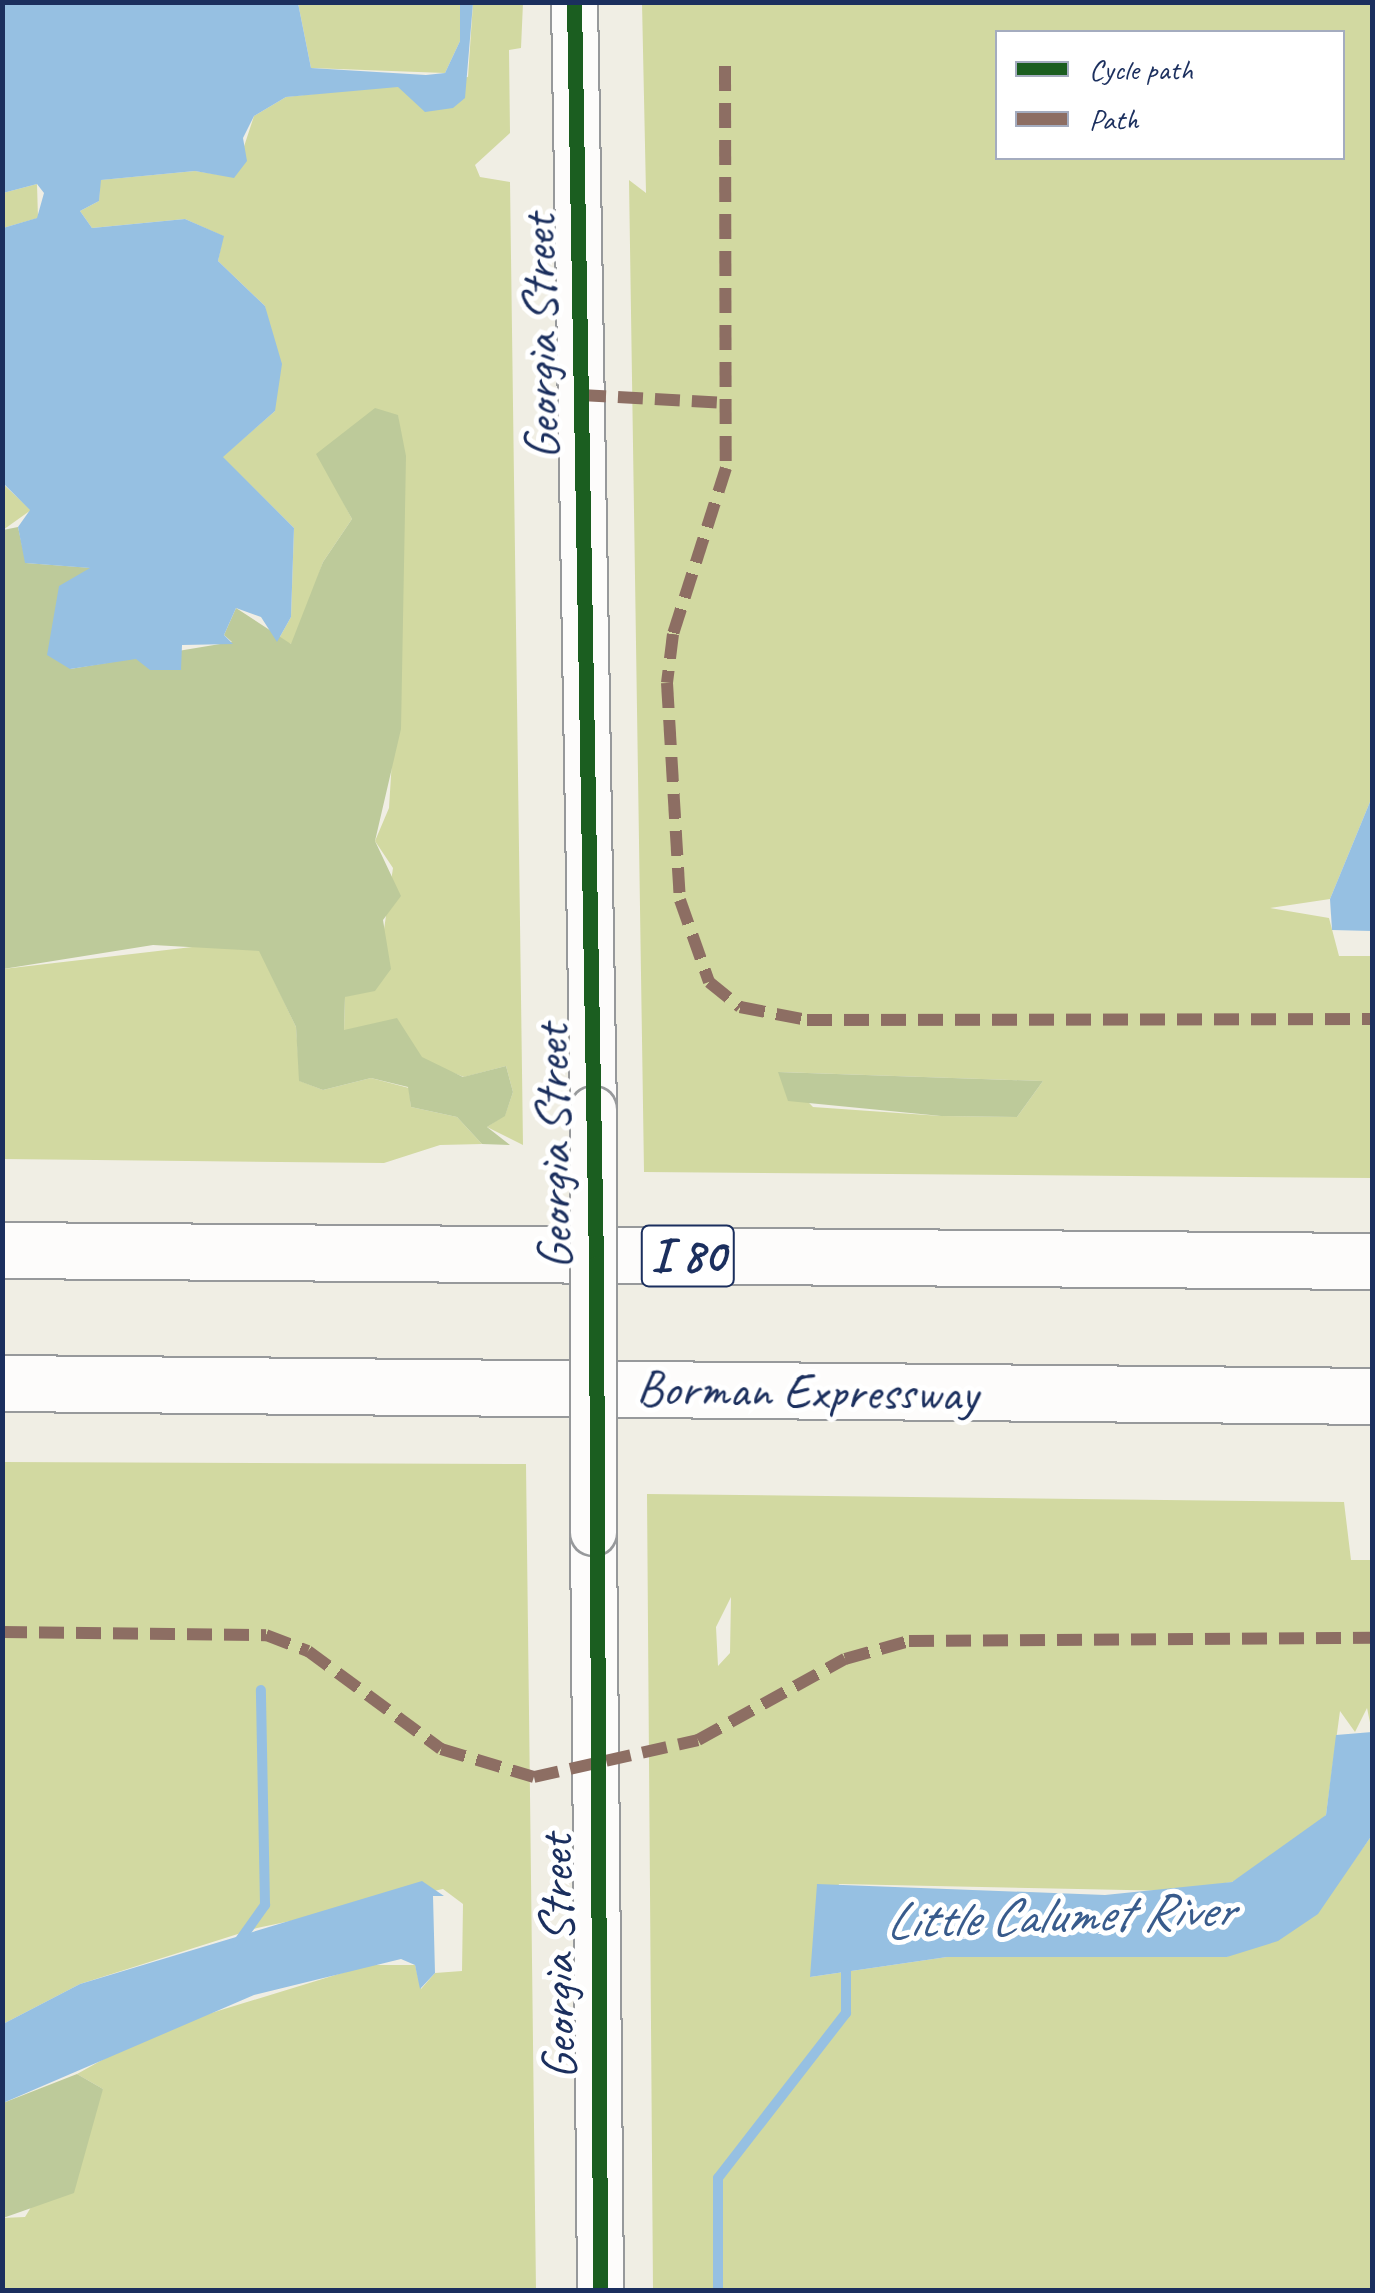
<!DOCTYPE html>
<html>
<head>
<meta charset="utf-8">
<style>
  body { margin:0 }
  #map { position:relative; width:1375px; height:2293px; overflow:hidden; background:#f0eee4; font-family:Caveat,sans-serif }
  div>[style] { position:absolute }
  .green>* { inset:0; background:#d2d9a1 }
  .forest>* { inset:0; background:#bdca9a }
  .water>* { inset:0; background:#96c0e2 }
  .stream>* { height:10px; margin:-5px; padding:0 5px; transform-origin:5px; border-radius:5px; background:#96c0e2 }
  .roads { filter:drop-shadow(2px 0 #97999b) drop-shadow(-2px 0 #97999b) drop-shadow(0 2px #97999b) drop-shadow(0 -2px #97999b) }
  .secondary>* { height:45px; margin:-22.5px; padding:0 22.5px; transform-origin:22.5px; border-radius:22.5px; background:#fdfcfb }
  .highway>* { height:55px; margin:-27.5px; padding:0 27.5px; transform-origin:27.5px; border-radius:27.5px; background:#fdfcfb }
  .bridges { filter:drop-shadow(2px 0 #97999b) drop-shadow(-2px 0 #97999b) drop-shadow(0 2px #97999b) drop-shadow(0 -2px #97999b) }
  .secondary-bridge>* { height:45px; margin:-22.5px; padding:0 22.5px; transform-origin:22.5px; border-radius:22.5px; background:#fdfcfb }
  .quiet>* { height:12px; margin-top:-6px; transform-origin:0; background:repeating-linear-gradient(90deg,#8d6e63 0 25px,transparent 0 37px) }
  .cycleway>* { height:15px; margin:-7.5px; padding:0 7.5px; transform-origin:7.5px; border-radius:7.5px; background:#1b5e20 }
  span { translate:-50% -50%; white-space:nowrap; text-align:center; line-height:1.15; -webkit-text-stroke:10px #fff; paint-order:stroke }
  .shield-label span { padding:2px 8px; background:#fff; border:2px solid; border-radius:8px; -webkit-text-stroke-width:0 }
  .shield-label { font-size:48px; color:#1b2f5e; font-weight:700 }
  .street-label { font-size:50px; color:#1b2f5e }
  .water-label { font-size:52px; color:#385b8c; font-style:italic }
  .frame { position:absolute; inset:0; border:5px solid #1b2f5e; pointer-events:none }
  .legend { position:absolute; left:995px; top:30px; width:350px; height:130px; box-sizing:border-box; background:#fff; border:2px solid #a4acbf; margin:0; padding:12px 18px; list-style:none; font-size:30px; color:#1b2f5e }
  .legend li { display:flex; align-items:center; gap:20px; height:50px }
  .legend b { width:50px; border:2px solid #a4acbf }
</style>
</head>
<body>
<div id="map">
  <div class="green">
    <div style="clip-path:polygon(298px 3px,460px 3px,460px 41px,445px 73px,311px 68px)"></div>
    <div style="clip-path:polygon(473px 3px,523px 3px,521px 48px,509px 50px,510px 133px,475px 165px,480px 177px,510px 182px,523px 1145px,487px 1127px,505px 1115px,513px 1092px,506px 1066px,464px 1077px,344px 1031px,345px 997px,381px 950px,393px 868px,375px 841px,389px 808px,403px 583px,398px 415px,327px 471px,352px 519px,323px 562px,299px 632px,292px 644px,277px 642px,291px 617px,294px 528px,222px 457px,275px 411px,265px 306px,218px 261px,223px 236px,185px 219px,92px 228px,80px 211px,99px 201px,100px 180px,195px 171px,234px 177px,254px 116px,286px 97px,468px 77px)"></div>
    <div style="clip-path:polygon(evenodd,642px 3px,1372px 3px,1372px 797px,1330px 899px,1270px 908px,1329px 918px,1339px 956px,1372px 956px,1372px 1178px,644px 1172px,629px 180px,646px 193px,642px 3px,998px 32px,1342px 32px,1342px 158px,998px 158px,998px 32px,642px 3px,779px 1072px,1042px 1081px,1043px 1081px,1017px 1117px,941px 1116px,813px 1107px,779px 1072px)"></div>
    <div style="clip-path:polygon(37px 184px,38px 218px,3px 228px,3px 193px)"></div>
    <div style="clip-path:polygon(2px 483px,31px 510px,3px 530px,2px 530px)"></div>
    <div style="clip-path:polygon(218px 944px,260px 951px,296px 1027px,300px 1081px,323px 1090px,371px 1078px,409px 1088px,411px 1107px,457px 1117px,482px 1144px,440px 1145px,384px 1163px,3px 1159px,3px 969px)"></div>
    <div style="clip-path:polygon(3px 1462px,526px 1464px,536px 2290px,3px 2290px,2px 2218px,25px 2217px,103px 2089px,77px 2074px,156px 2030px,368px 1965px,415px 1965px,421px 1989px,435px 1973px,462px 1971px,463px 1904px,443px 1889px,257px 1928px,80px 1984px,3px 2024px)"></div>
    <div style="clip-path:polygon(evenodd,647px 1494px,1344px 1502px,1351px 1560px,1372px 1560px,1372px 1732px,1367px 1708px,1355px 1732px,1340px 1711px,1326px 1815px,1291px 1847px,1232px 1882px,1176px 1891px,839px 1884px,810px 1977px,947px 1957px,1227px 1957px,1345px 1873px,1372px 1835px,1372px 2290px,653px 2290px,647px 1494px,731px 1597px,730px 1653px,718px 1666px,716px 1627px,731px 1597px)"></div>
  </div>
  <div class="forest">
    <div style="clip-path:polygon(375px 408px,398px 415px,406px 456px,401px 729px,375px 841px,401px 896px,383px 920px,391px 969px,375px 991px,345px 997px,344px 1030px,397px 1018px,422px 1057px,463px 1077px,506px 1066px,513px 1092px,505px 1116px,487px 1127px,510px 1145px,482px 1144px,457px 1117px,411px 1107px,408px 1087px,371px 1078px,323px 1090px,299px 1081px,296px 1027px,259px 951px,153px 945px,3px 969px,3px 530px,18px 527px,26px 563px,92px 568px,70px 669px,232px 642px,224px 635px,236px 608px,291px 644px,323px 562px,352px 519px,316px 454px)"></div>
    <div style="clip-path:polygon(778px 1072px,1043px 1081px,1017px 1117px,941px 1116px,788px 1101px)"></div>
    <div style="clip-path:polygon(77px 2074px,103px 2089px,74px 2193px,3px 2218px,3px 2103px)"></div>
  </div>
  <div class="water">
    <div style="clip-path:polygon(3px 2px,298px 3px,311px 68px,426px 75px,445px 73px,460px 41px,460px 3px,473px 3px,465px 98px,453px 108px,425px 112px,398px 87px,286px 97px,254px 116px,243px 138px,247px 161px,234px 178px,195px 171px,101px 180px,99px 201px,80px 211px,92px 228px,185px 219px,224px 236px,218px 261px,265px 306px,282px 364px,275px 411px,223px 457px,294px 528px,291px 617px,277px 642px,261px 617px,236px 608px,224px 635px,233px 644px,182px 645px,181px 670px,150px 670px,136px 659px,70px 669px,47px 655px,59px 586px,90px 568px,25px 563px,18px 527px,30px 510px,3px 483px,3px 228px,37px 218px,44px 193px,37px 184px,3px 193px)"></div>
    <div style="clip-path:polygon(1372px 797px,1372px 931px,1332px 930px,1330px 899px)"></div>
    <div style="clip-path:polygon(1372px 1732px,1372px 1835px,1318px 1914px,1278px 1941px,1227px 1957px,947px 1957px,810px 1977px,817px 1884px,1105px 1895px,1232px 1882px,1326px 1815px,1336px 1735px)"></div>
    <div style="clip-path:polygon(422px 1881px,444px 1896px,433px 1896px,435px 1973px,420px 1989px,415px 1965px,401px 1959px,254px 1995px,3px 2103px,3px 2024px,80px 1984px)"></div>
  </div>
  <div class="stream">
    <div style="left:238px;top:1943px;width:47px;rotate:-54.6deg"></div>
    <div style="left:265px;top:1905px;width:215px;rotate:-91.1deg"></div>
    <div style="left:718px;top:2290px;width:112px;rotate:-90deg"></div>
    <div style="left:718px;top:2178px;width:209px;rotate:-52.2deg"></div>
    <div style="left:846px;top:2013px;width:48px;rotate:-90deg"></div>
  </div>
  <div class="roads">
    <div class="secondary">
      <div style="left:574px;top:2px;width:1107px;rotate:89.02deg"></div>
      <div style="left:593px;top:1532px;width:758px;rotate:89.47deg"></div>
    </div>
    <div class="highway">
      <div style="left:2px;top:1250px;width:1370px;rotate:0.46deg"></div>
      <div style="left:2px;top:1383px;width:1370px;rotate:0.54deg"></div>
    </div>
  </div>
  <div class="bridges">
    <div class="secondary-bridge">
      <div style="left:593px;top:1109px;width:423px;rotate:90deg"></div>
    </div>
  </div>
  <div class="quiet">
    <div style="left:725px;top:66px;width:402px;rotate:89.9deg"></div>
    <div style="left:726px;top:468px;width:174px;rotate:107.7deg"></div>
    <div style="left:673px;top:634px;width:49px;rotate:97deg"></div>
    <div style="left:667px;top:683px;width:217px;rotate:86.6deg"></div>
    <div style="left:680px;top:900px;width:87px;rotate:70.5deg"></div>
    <div style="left:709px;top:982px;width:40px;rotate:39deg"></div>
    <div style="left:740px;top:1007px;width:68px;rotate:11deg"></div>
    <div style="left:807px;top:1020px;width:565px;rotate:-0.1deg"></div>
    <div style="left:581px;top:395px;width:146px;rotate:3.1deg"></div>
    <div style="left:2px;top:1632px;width:264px;rotate:0.7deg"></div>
    <div style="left:266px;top:1635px;width:45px;rotate:20.9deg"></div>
    <div style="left:308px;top:1651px;width:165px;rotate:36.4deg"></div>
    <div style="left:441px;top:1749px;width:97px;rotate:16.8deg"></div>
    <div style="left:534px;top:1777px;width:168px;rotate:-12.7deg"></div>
    <div style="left:698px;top:1740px;width:168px;rotate:-28.9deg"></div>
    <div style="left:845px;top:1659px;width:66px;rotate:-15.7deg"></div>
    <div style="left:909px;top:1641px;width:463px;rotate:-0.4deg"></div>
  </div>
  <div class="cycleway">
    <div style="left:574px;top:2px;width:1261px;rotate:89deg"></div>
    <div style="left:596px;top:1263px;width:1027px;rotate:89.78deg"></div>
  </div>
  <div class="shield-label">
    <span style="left:688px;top:1256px">I 80</span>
  </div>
  <div class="street-label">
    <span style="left:540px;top:337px;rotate:-91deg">Georgia Street</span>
    <span style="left:553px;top:1147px;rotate:-91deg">Georgia Street</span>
    <span style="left:807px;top:1391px;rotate:1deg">Borman Expressway</span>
    <span style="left:557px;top:1957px;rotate:-91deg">Georgia Street</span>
  </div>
  <div class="water-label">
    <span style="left:1059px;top:1916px;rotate:-2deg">Little Calumet River</span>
  </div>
  <div class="frame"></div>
  <ul class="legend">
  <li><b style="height:12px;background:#1b5e20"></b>Cycle path</li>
  <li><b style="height:12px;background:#8d6e63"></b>Path</li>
  </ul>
</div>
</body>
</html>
